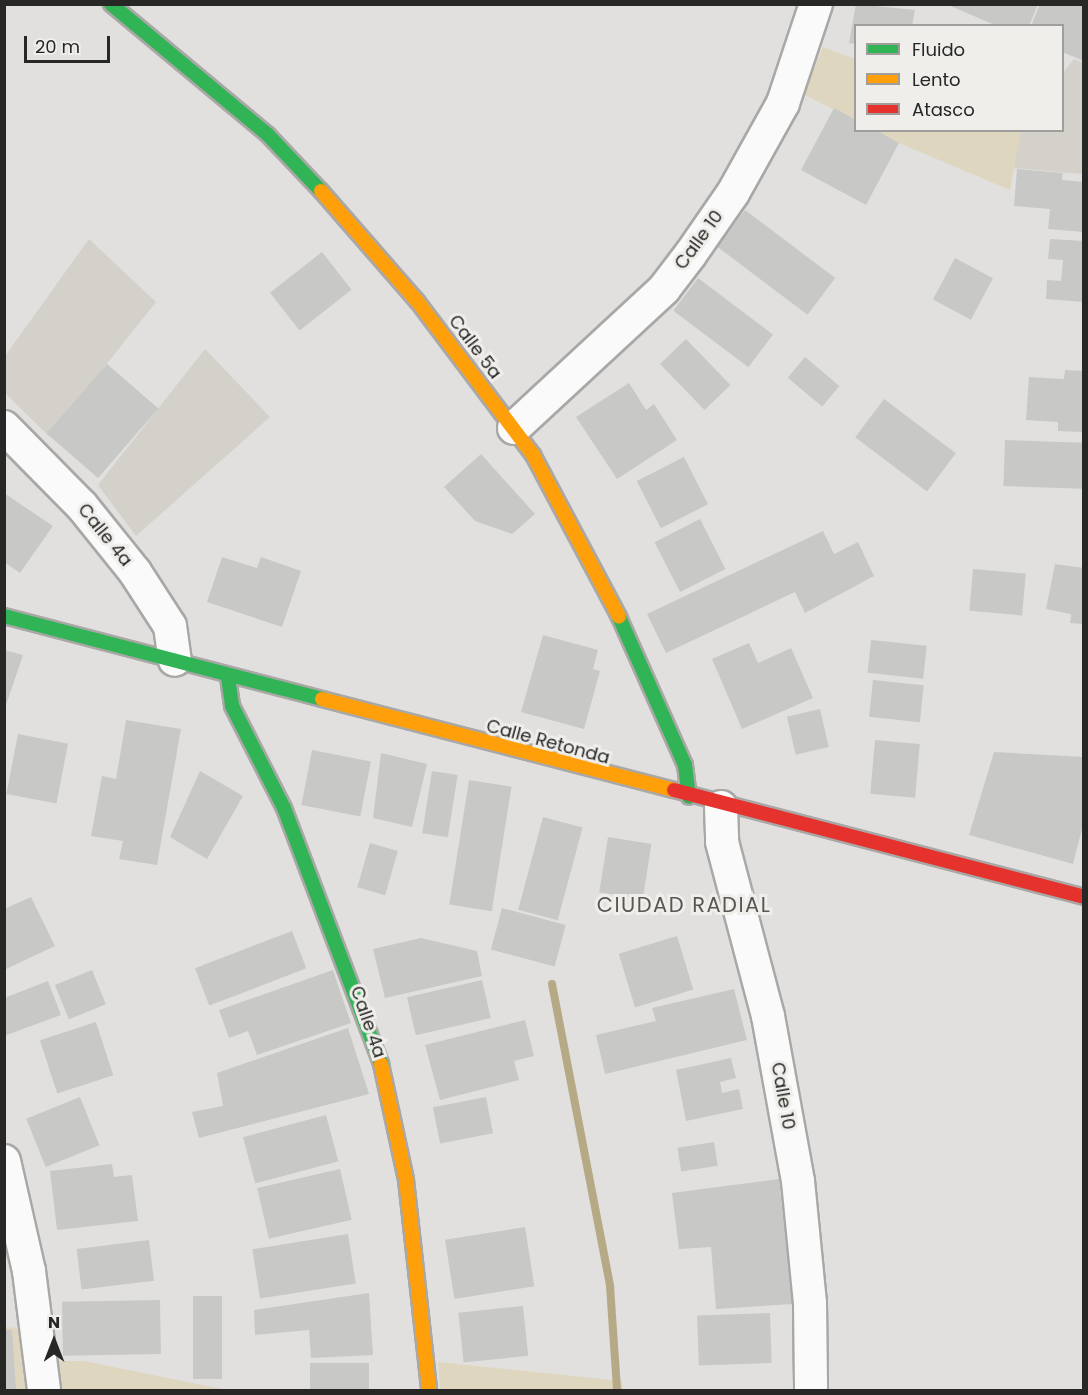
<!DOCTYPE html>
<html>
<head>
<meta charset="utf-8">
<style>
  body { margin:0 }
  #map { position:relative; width:1088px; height:1395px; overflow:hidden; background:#e1e0de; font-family:Poppins,sans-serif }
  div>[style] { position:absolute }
  .built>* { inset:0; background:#d3d1ca }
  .green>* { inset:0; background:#ded6be }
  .stream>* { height:8px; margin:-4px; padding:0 4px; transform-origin:4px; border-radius:4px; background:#b6a985 }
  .building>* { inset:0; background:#c8c8c7; transform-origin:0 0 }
  .roads { filter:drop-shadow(2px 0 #a9a8a6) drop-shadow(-2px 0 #a9a8a6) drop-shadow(0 2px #a9a8a6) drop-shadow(0 -2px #a9a8a6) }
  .street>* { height:32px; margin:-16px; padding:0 16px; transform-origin:16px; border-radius:16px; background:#fafafa }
  .fast>* { height:14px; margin:-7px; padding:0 7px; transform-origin:7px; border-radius:7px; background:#30b455 }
  .slow>* { height:14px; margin:-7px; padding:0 7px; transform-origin:7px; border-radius:7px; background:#ff9f0a }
  .jam>* { height:14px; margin:-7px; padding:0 7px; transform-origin:7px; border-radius:7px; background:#e5322d }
  span { translate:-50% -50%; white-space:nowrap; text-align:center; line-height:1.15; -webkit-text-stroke:6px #efeeea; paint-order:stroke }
  .street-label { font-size:18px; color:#272726 }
  .quarter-label { font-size:21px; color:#585754; letter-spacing:1.5px }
  .frame { position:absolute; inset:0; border:6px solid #272726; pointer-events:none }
  .legend { position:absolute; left:854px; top:24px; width:210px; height:108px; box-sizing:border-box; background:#efeeea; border:2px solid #9f9e9c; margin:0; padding:8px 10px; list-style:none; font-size:18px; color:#272726 }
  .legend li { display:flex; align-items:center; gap:12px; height:30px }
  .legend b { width:30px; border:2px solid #9f9e9c }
  .north { position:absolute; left:24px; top:1311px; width:60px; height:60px; -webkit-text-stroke:4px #efeeea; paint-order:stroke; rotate:0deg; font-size:16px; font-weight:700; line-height:24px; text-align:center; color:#272726 }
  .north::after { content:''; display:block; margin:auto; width:21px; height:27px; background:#272726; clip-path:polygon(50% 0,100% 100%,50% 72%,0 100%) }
  .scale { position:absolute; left:24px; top:36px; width:86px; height:27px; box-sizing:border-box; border:3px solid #272726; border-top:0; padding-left:8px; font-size:18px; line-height:21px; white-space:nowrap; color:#272726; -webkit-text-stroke:4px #efeeea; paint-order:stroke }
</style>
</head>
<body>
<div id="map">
  <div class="built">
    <div style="clip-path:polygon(1074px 59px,1083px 63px,1083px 174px,1013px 168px,1021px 131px,1062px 130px,1063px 73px)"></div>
    <div style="clip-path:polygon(89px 239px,156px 302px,49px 436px,5px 393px,5px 356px)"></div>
    <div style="clip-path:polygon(205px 349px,270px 417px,136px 536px,98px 485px)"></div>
  </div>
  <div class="green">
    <div style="clip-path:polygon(823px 47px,855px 59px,855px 120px,803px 94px)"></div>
    <div style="clip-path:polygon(876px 131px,1021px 131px,1010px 190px,899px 143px)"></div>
    <div style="clip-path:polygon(5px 1327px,17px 1328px,55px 1361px,84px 1361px,227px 1390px,5px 1390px)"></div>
    <div style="clip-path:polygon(438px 1362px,622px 1381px,623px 1390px,440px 1390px)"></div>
  </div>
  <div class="stream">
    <div style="left:552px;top:984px;width:308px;rotate:79.1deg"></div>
    <div style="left:610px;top:1286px;width:104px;rotate:86.1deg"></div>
  </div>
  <div class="building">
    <div style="clip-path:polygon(856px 4px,915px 10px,912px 26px,856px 26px,856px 44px,849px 43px)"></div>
    <div style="clip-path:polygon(946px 4px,1038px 4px,1029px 26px,997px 26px)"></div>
    <div style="clip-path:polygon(1040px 4px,1084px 4px,1084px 61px,1062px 52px,1062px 26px,1031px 26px)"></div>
    <div style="clip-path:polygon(834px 108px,856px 120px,856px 130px,876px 130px,899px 143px,866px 205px,801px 170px)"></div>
    <div style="clip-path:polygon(1017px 169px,1063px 173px,1062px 180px,1084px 182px,1084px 232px,1048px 229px,1050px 209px,1014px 206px)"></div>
    <div style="left:745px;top:210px;width:113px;height:46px;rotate:37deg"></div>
    <div style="clip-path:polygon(1050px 239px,1084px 241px,1084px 302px,1046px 299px,1047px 280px,1061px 281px,1063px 260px,1048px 259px)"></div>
    <div style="left:322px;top:252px;width:48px;height:66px;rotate:52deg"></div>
    <div style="left:955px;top:258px;width:43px;height:47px;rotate:28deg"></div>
    <div style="left:698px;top:278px;width:94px;height:41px;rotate:37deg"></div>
    <div style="left:686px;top:339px;width:64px;height:36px;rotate:46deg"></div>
    <div style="left:805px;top:357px;width:45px;height:27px;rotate:40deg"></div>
    <div style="left:107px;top:364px;width:68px;height:92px;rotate:41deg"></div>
    <div style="clip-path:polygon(1065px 370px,1084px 371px,1084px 432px,1058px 431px,1058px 422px,1026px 420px,1029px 377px,1064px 379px)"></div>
    <div style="clip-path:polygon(629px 383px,646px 410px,654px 404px,677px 440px,617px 479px,576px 417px)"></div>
    <div style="left:884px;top:399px;width:90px;height:48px;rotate:37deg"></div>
    <div style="left:1005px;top:440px;width:79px;height:46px;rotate:2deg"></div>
    <div style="clip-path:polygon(481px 454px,535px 514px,512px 534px,475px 521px,444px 487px)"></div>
    <div style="left:684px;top:457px;width:53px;height:53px;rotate:63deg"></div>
    <div style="clip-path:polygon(4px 493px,53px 526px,20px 573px,4px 562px)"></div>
    <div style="left:700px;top:519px;width:56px;height:51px;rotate:63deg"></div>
    <div style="clip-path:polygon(823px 531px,834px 554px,858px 542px,874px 576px,805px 613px,795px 592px,666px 653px,647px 614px)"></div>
    <div style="clip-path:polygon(222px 557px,257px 568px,261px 557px,301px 571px,282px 627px,207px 602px)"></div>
    <div style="clip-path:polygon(1055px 564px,1084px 568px,1084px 624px,1070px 623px,1071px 614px,1046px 609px)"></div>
    <div style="left:973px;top:569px;width:53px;height:42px;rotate:5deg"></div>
    <div style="clip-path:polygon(543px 635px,598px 650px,593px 669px,600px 671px,584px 729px,521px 712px)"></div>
    <div style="left:871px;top:640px;width:56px;height:33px;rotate:6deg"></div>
    <div style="clip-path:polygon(749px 643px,758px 663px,791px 648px,813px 698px,742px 729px,712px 659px)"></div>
    <div style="clip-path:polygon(4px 650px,23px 655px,5px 708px,4px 708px)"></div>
    <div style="left:873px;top:680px;width:51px;height:37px;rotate:6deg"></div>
    <div style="left:820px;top:709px;width:39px;height:34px;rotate:77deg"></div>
    <div style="clip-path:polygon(126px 720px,181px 729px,157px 865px,119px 859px,123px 841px,91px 836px,102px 776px,116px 779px)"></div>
    <div style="left:18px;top:734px;width:51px;height:61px;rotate:11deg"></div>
    <div style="left:875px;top:740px;width:45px;height:54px;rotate:5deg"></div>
    <div style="left:312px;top:750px;width:60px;height:56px;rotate:11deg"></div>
    <div style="clip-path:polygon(994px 752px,1084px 757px,1084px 821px,1073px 864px,969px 835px)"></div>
    <div style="clip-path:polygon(381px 753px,427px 764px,412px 827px,373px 818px)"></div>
    <div style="clip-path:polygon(200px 771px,243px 796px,207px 859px,170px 837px)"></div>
    <div style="left:432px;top:771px;width:26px;height:63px;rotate:9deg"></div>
    <div style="left:469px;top:780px;width:43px;height:126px;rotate:9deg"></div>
    <div style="left:543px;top:817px;width:41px;height:96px;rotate:15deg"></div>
    <div style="left:608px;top:837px;width:44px;height:56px;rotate:9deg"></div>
    <div style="left:370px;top:843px;width:29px;height:46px;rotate:16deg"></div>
    <div style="clip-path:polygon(31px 897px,55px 946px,4px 970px,4px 909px)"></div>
    <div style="left:502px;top:908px;width:66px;height:43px;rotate:15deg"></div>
    <div style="left:292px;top:931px;width:40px;height:104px;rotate:69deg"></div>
    <div style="left:677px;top:936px;width:56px;height:61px;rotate:73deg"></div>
    <div style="clip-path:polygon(421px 938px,477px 951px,482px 976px,385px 998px,373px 949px)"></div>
    <div style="left:92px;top:970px;width:37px;height:40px;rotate:68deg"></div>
    <div style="clip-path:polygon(333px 970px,351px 1023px,257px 1055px,248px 1031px,229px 1038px,219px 1010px)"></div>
    <div style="left:482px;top:980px;width:39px;height:77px;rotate:77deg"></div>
    <div style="clip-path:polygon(48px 981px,61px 1015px,4px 1036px,4px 998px)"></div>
    <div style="clip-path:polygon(734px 989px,747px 1040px,605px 1074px,596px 1035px,656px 1021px,652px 1008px)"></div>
    <div style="clip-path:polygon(525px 1020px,534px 1056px,514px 1061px,519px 1080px,440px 1100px,425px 1045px)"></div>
    <div style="left:96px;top:1022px;width:56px;height:59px;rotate:72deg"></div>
    <div style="clip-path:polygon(348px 1028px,369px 1094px,199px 1138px,192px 1112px,223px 1106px,217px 1073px)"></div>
    <div style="clip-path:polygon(731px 1058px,736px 1078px,720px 1082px,721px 1087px,722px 1093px,739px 1089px,743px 1109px,686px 1121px,676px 1070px)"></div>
    <div style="left:80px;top:1097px;width:52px;height:58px;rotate:68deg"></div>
    <div style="left:486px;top:1097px;width:37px;height:54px;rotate:79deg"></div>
    <div style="left:326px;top:1115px;width:48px;height:86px;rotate:75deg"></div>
    <div style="left:714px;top:1142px;width:24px;height:37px;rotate:81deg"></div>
    <div style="clip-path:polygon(112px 1164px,114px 1177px,132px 1175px,138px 1221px,57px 1230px,50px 1171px)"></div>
    <div style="left:340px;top:1169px;width:52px;height:85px;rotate:77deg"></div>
    <div style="clip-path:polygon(779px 1179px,793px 1304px,716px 1309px,711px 1247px,679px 1249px,672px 1193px)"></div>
    <div style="left:525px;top:1227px;width:60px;height:81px;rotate:81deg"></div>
    <div style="left:348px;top:1234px;width:50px;height:97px;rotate:81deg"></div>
    <div style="left:149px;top:1240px;width:41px;height:73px;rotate:83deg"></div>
    <div style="clip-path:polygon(369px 1293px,373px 1355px,311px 1358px,309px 1330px,255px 1335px,254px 1310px)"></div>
    <div style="left:193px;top:1296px;width:29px;height:83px"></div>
    <div style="left:160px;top:1300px;width:54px;height:98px;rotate:89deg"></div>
    <div style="left:523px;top:1306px;width:50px;height:65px;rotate:84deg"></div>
    <div style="left:770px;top:1313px;width:50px;height:73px;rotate:88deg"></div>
    <div style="clip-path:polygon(4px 1330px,12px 1330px,16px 1390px,4px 1390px)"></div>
    <div style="left:369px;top:1363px;width:27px;height:59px;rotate:90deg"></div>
  </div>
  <div class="roads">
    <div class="street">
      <div style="left:4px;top:427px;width:111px;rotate:45.4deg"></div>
      <div style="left:82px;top:506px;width:85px;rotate:51.2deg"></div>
      <div style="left:135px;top:572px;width:64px;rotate:57.1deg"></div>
      <div style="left:170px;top:626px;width:34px;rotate:82deg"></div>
      <div style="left:514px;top:428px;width:205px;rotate:-42.8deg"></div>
      <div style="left:664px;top:289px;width:43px;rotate:-52.6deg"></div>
      <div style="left:690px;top:255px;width:75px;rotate:-55.3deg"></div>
      <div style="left:733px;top:193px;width:103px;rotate:-60.9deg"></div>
      <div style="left:783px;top:103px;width:104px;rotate:-71.6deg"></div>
      <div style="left:721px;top:807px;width:35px;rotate:88deg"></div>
      <div style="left:722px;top:842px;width:180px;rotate:75.2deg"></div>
      <div style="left:768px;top:1016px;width:168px;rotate:79.7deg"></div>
      <div style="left:798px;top:1181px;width:123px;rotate:84.4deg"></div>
      <div style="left:810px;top:1303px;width:87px;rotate:89.3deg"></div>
      <div style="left:4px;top:1161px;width:113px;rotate:77.2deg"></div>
      <div style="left:29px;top:1271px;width:120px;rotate:82.8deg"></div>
    </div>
    <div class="fast">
      <div style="left:111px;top:4px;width:204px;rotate:39.8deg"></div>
      <div style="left:268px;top:135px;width:77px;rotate:46.6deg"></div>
      <div style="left:4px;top:616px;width:329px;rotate:14.6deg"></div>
      <div style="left:619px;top:617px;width:162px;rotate:66deg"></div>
      <div style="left:685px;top:765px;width:32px;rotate:83deg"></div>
      <div style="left:228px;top:677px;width:29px;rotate:82deg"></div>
      <div style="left:232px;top:706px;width:114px;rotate:63deg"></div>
      <div style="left:284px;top:808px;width:274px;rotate:69.2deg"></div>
    </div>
    <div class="slow">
      <div style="left:321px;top:191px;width:146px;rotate:48.9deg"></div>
      <div style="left:417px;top:301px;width:193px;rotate:53deg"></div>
      <div style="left:533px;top:455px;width:183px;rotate:62deg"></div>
      <div style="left:322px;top:699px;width:364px;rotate:14.5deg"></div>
      <div style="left:381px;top:1064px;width:119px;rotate:77.8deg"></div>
      <div style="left:406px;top:1180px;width:211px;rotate:83.7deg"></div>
    </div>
    <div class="jam">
      <div style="left:674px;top:790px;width:424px;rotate:14.6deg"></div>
    </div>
  </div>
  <div class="street-label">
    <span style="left:699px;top:240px;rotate:-54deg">Calle 10</span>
    <span style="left:475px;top:347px;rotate:53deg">Calle 5a</span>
    <span style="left:105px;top:535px;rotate:51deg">Calle 4a</span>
    <span style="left:548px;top:742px;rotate:15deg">Calle Retonda</span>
    <span style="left:368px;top:1022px;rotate:71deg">Calle 4a</span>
    <span style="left:783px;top:1096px;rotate:80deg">Calle 10</span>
  </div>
  <div class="quarter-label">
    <span style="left:684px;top:905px">CIUDAD RADIAL</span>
  </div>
  <div class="frame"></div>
  <ul class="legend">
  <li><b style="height:8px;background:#30b455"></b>Fluido</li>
  <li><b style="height:8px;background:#ff9f0a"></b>Lento</li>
  <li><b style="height:8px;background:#e5322d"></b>Atasco</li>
  </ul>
  <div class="north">N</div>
  <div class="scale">20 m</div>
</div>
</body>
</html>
